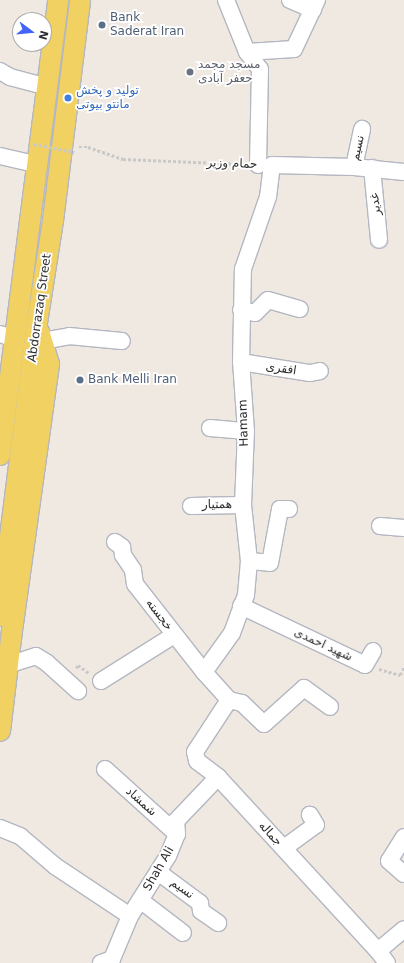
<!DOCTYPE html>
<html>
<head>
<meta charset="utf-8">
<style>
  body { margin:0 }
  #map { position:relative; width:404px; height:963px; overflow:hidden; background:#efe9e1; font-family:"DejaVu Sans",Vazirmatn,sans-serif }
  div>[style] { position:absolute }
  .path>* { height:2.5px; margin-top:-1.25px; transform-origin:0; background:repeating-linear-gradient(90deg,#c9c9c9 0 3px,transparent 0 5px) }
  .roads { filter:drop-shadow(1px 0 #b4b7c1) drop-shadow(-1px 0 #b4b7c1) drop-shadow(0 1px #b4b7c1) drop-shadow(0 -1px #b4b7c1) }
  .minor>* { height:16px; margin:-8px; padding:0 8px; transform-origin:8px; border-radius:8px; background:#fff }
  .major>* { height:20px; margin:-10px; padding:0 10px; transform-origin:10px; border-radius:10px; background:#f2d163 }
  .path-bridge>* { height:2.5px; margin-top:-1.25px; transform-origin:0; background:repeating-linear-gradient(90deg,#c9c9c9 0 3px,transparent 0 5px) }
  .dots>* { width:11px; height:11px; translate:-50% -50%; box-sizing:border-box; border:2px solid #fff; border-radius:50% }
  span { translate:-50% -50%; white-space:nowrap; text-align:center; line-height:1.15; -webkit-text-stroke:3.5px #fff; paint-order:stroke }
  .service-label { font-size:12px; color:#4e5e75 }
  .left { translate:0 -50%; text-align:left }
  .worship-label { font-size:12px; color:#5b616d }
  .shop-label { font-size:12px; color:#366cbe }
  .street-label { font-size:12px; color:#2e2e2e }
  .north { position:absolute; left:12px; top:12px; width:40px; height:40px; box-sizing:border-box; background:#fff; border:1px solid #ababab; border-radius:50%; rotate:106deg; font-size:11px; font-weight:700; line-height:16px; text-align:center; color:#2e2e2e }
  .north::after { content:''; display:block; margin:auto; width:14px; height:18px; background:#4264fb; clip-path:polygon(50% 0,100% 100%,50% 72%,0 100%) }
</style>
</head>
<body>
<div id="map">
  <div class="path">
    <div style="left:79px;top:147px;width:9px"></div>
    <div style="left:88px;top:147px;width:37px;rotate:19deg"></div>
    <div style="left:123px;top:159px;width:120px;rotate:2.4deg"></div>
    <div style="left:76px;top:668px;width:4px;rotate:-56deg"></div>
    <div style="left:78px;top:665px;width:14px;rotate:36deg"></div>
    <div style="left:379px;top:669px;width:22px;rotate:16deg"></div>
    <div style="left:400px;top:675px;width:9px;rotate:-63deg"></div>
  </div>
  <div class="roads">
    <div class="minor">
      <div style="left:226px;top:0;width:56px;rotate:68deg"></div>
      <div style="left:247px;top:52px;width:21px;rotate:53deg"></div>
      <div style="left:260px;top:69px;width:96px;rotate:91.2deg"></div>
      <div style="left:290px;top:0;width:25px;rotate:23deg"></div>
      <div style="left:247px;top:52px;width:47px;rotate:-3.7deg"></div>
      <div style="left:294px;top:49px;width:54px;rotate:-64.9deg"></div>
      <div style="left:0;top:71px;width:12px;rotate:31deg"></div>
      <div style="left:10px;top:77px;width:38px;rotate:15deg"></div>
      <div style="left:0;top:156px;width:39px;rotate:13deg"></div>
      <div style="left:354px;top:167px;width:39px;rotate:-78deg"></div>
      <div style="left:372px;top:168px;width:72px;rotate:84.4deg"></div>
      <div style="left:241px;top:310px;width:14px;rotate:12deg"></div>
      <div style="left:255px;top:313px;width:18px;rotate:-45deg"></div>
      <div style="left:268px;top:300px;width:33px;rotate:16deg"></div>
      <div style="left:0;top:334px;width:6px;rotate:18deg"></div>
      <div style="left:42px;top:341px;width:27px;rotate:-10deg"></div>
      <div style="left:69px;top:336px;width:53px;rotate:5.4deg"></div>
      <div style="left:241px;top:362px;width:70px;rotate:9.1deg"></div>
      <div style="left:310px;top:373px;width:10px;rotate:-11deg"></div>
      <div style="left:210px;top:428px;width:36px;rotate:5deg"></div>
      <div style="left:191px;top:506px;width:52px;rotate:-1.1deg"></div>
      <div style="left:380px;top:526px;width:24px;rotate:5deg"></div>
      <div style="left:115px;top:542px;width:9px;rotate:36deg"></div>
      <div style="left:122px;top:547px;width:8px;rotate:83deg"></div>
      <div style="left:123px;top:555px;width:18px;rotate:56deg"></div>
      <div style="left:133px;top:570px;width:14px;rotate:82deg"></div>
      <div style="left:135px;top:584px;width:112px;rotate:51.9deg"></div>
      <div style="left:204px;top:672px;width:38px;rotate:48deg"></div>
      <div style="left:229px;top:700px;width:13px;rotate:13deg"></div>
      <div style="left:242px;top:703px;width:30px;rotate:44deg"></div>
      <div style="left:264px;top:724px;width:54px;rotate:-42deg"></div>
      <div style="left:304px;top:688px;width:32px;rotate:36deg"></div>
      <div style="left:249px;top:561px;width:21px;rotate:5deg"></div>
      <div style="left:270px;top:563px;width:55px;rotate:-79.5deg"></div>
      <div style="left:280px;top:509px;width:9px"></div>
      <div style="left:241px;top:606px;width:137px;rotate:25.4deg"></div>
      <div style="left:365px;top:665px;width:16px;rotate:-60deg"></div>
      <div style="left:8px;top:665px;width:29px;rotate:-18deg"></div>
      <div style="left:36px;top:656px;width:13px;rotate:32deg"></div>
      <div style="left:47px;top:663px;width:42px;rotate:42.1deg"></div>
      <div style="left:204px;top:672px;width:48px;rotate:-54.3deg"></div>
      <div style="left:232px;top:633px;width:40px;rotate:-69.8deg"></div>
      <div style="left:246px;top:595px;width:34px;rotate:-85deg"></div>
      <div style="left:249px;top:561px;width:56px;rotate:-96.1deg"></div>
      <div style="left:243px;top:505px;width:74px;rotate:-87.7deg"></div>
      <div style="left:246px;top:431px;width:69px;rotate:-94.1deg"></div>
      <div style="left:241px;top:362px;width:93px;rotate:-88.8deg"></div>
      <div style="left:243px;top:269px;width:76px;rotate:-70.9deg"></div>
      <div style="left:268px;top:197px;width:32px;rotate:-83deg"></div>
      <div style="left:272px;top:165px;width:82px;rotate:1.4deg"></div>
      <div style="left:354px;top:167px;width:50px;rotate:5.7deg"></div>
      <div style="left:101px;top:681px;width:86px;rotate:-32.2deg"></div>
      <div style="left:229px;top:700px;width:62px;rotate:123.2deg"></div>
      <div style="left:195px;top:752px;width:9px;rotate:77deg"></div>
      <div style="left:197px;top:761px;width:26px;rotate:37deg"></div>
      <div style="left:218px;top:777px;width:236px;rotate:47.4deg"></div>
      <div style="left:378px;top:951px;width:15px;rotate:53deg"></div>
      <div style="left:105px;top:769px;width:97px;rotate:42.1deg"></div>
      <div style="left:0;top:828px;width:22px;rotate:22deg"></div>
      <div style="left:20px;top:836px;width:46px;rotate:40.6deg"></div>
      <div style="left:55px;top:866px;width:90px;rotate:33.7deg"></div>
      <div style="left:404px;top:837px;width:28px;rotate:122deg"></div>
      <div style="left:389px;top:861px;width:20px;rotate:41deg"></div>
      <div style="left:284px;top:848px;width:39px;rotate:-36deg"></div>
      <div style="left:316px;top:825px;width:12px;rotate:-121deg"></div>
      <div style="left:158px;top:872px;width:52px;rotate:36.4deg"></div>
      <div style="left:200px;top:903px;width:8px;rotate:83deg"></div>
      <div style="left:201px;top:911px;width:21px;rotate:35deg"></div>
      <div style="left:140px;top:900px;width:54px;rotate:37.5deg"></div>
      <div style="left:378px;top:951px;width:34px;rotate:-40deg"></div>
      <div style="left:101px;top:963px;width:12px;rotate:-20deg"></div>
      <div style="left:112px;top:959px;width:47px;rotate:-67.3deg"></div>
      <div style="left:130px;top:916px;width:71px;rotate:-57.7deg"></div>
      <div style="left:168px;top:856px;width:24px;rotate:-68deg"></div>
      <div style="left:177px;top:834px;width:13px;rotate:-94deg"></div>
      <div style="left:176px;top:821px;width:61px;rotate:-46.3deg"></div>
    </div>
    <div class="major">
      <div style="left:0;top:455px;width:459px;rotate:-82.7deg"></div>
      <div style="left:0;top:616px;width:295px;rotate:-82.8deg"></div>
      <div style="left:37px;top:323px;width:103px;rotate:-81.1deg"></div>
      <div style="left:53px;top:221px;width:223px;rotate:-83deg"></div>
      <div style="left:0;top:731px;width:101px;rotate:-83.2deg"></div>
      <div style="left:12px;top:631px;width:270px;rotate:-82.1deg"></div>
      <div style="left:49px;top:364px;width:34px;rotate:-107deg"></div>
    </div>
  </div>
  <div class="path-bridge">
    <div style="left:34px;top:144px;width:41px;rotate:11.3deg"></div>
  </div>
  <div class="dots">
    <div style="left:102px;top:25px;background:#5c6f8a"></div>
    <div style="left:190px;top:72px;background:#6b7280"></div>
    <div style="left:68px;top:98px;background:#3f7fe0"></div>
    <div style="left:80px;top:380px;background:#5c6f8a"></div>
  </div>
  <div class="service-label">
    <span class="left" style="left:110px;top:25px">Bank<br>Saderat Iran</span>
    <span class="left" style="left:88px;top:380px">Bank Melli Iran</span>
  </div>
  <div class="worship-label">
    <span class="left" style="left:198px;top:72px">مسجد مجمد<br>حعفر آبادی</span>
  </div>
  <div class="shop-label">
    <span class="left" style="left:76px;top:98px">تولید و پخش<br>مانتو بیوتی</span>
  </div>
  <div class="street-label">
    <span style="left:358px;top:148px;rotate:-77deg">نسیم</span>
    <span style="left:232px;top:164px;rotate:2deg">حمام وزیر</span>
    <span style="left:376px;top:204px;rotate:-96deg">غدیر</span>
    <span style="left:40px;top:308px;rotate:-82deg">Abdorrazaq Street</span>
    <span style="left:281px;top:369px;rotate:9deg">افقری</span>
    <span style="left:244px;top:423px;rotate:-92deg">Hamam</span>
    <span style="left:217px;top:505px;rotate:-1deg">همتیار</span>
    <span style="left:159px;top:615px;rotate:53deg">خجسته</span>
    <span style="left:323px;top:645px;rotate:25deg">شهید احمدی</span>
    <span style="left:141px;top:802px;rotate:42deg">شمشاد</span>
    <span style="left:270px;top:834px;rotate:47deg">جماله</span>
    <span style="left:159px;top:869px;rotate:-60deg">Shah Ali</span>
    <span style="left:182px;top:889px;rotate:36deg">نسیم</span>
  </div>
  <div class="north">N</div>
</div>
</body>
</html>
